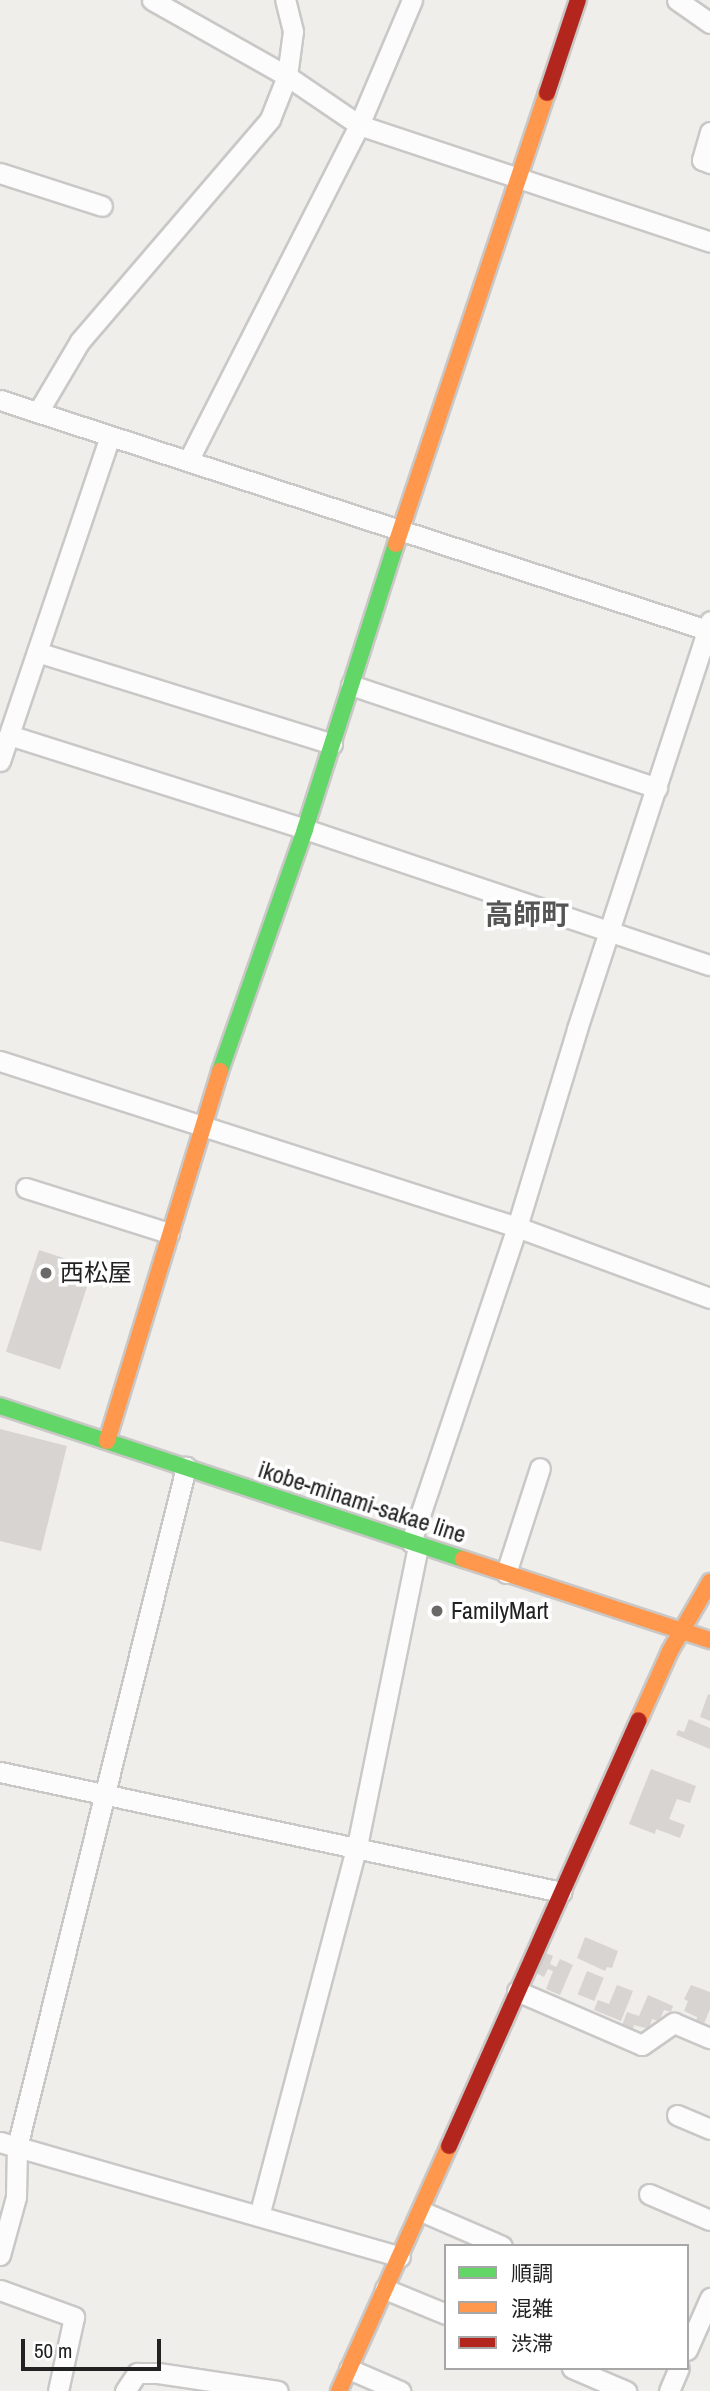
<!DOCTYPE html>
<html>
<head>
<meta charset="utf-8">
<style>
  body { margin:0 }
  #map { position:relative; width:710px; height:2391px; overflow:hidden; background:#f0eeeb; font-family:"Archivo Narrow","Noto Sans JP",sans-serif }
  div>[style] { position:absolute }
  .building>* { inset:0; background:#d7d4d2; transform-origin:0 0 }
  .roads { filter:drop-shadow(2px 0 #c9c8c7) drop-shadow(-2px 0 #c9c8c7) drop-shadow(0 2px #c9c8c7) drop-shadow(0 -2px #c9c8c7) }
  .street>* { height:19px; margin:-9.5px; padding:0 9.5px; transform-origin:9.5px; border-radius:9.5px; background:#fdfcfc }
  .fast>* { height:16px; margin:-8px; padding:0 8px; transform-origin:8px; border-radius:8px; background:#63d668 }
  .slow>* { height:16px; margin:-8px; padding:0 8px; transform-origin:8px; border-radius:8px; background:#ff974d }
  .jam>* { height:16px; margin:-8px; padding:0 8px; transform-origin:8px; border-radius:8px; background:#b3261e }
  .dots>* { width:19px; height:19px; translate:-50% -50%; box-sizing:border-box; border:4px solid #fff; border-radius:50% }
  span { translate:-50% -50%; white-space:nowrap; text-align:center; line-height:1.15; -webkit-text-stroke:7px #fff; paint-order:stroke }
  .poi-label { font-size:24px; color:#222 }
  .left { translate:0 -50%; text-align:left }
  .street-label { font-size:24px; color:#222 }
  .quarter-label { font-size:28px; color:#555; font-weight:700 }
  .legend { position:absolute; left:444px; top:2244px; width:245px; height:126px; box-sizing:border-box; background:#fff; border:2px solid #a7a7a7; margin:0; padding:9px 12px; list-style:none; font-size:21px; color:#222 }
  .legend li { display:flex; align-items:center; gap:14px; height:35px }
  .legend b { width:35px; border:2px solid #a7a7a7 }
  .scale { position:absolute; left:21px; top:2339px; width:140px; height:32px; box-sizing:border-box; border:4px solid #222; border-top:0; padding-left:9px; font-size:21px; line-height:24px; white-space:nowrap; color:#222; -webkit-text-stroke:5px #fff; paint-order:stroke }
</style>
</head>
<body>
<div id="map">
  <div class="building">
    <div style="left:39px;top:1250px;width:57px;height:107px;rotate:18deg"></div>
    <div style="clip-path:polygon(0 1429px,67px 1446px,41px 1551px,0 1541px)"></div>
    <div style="clip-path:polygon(708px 1694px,710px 1695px,710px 1721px,700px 1717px)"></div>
    <div style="clip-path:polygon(689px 1719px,710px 1728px,710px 1749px,676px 1735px,678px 1730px,684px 1732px)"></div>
    <div style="clip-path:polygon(651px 1769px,696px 1786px,690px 1803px,677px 1799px,669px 1819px,685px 1825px,680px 1838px,656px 1829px,655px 1834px,629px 1824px)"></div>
    <div style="clip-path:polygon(585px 1937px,618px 1951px,612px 1968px,607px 1967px,605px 1971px,577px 1958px)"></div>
    <div style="clip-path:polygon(546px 1953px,553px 1956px,550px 1964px,556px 1967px,560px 1959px,573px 1965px,560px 1995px,546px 1989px,553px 1971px,548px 1969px,544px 1977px,536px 1973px)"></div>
    <div style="left:587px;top:1971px;width:18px;height:25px;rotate:22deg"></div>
    <div style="clip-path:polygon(617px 1985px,633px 1991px,621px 2021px,594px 2010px,598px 2000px,609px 2004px)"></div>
    <div style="clip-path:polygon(691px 1985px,710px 1992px,710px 2009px,703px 2026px,696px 2023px,697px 2017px,684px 2011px,688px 2001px,684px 1999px)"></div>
    <div style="clip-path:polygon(648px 1995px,673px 2006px,671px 2012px,664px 2010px,659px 2021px,652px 2019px,649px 2029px,634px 2025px,632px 2032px,621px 2028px,627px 2012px,639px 2016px)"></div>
  </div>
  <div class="roads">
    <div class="street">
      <div style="left:152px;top:0;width:155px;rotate:29.4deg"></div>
      <div style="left:287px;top:76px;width:87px;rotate:34.2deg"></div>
      <div style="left:359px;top:125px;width:370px;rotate:18.4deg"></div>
      <div style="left:677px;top:0;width:40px;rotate:34.9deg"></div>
      <div style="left:710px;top:132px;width:29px;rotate:106deg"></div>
      <div style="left:702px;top:160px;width:9px;rotate:21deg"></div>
      <div style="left:0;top:173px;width:107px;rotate:17.9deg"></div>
      <div style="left:0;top:400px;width:747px;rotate:18.02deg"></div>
      <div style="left:38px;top:412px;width:82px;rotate:-59.4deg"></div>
      <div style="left:80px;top:341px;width:292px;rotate:-49.4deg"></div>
      <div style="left:270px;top:119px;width:46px;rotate:-68.4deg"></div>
      <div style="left:287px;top:76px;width:45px;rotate:-82.4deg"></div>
      <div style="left:293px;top:31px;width:32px;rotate:-104deg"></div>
      <div style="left:188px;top:461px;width:377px;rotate:-63deg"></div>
      <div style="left:359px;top:125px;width:136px;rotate:-67deg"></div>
      <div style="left:37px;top:652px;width:309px;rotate:17.3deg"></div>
      <div style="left:351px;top:685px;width:323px;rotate:18.6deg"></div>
      <div style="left:9px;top:735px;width:311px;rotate:17.6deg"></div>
      <div style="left:305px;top:829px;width:427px;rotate:18.6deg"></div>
      <div style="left:0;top:761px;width:343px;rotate:-71.3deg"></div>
      <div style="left:0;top:1061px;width:543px;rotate:17.8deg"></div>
      <div style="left:517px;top:1227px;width:206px;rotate:20.2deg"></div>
      <div style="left:26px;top:1188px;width:150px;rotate:17.5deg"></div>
      <div style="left:411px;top:1542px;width:332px;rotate:-71.4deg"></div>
      <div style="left:517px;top:1227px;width:207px;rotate:-73.1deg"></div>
      <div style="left:577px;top:1029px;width:429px;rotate:-71.9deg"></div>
      <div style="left:506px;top:1573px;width:110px;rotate:-72.1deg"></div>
      <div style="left:0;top:1772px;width:574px;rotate:12.07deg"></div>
      <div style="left:517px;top:1991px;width:136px;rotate:23.4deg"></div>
      <div style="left:642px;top:2045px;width:39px;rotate:-35deg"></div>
      <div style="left:674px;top:2023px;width:39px;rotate:23deg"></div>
      <div style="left:677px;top:2115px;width:36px;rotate:23deg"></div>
      <div style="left:0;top:2142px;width:416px;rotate:16deg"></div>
      <div style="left:649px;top:2194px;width:66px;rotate:23.1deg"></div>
      <div style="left:421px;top:2211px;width:88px;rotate:23.4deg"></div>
      <div style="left:259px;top:2216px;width:383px;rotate:-75.2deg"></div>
      <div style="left:357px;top:1846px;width:307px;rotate:-78.5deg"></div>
      <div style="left:0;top:2255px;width:60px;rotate:-74.6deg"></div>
      <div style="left:16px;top:2197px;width:50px;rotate:-88.9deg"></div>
      <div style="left:17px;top:2147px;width:701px;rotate:-76.04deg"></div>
      <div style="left:385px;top:2289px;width:66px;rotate:22.3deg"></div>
      <div style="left:0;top:2290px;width:79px;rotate:20deg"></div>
      <div style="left:74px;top:2317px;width:76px;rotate:102.2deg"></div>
      <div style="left:687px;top:2350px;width:57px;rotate:-66.1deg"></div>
      <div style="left:572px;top:2368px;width:59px;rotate:23.1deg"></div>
      <div style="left:349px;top:2369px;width:56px;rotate:23.3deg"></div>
      <div style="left:125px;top:2391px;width:22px;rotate:-56deg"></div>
      <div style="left:137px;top:2373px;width:21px"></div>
      <div style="left:158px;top:2373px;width:121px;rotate:8.5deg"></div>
      <div style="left:669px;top:2391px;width:25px;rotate:-67deg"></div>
    </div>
    <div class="fast">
      <div style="left:220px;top:1071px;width:256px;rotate:-70.6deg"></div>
      <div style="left:305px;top:829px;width:299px;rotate:-72.3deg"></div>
      <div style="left:0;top:1406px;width:488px;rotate:18.3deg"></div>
    </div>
    <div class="slow">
      <div style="left:396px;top:544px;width:476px;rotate:-71.5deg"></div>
      <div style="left:107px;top:1441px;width:387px;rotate:-73deg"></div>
      <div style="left:463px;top:1559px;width:260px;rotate:18.2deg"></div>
      <div style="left:639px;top:1720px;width:76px;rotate:-65.8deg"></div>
      <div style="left:670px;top:1651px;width:80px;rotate:-59.9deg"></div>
      <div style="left:339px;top:2391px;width:269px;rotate:-65.8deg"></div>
    </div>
    <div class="jam">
      <div style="left:547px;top:93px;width:98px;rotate:-71.6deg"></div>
      <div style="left:449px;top:2146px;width:466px;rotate:-66deg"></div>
    </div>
  </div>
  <div class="dots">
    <div style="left:46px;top:1273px;background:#6a6968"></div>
    <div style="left:437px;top:1611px;background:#6a6968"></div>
  </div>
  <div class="poi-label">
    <span class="left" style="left:60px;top:1273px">西松屋</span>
    <span class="left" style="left:451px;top:1611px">FamilyMart</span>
  </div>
  <div class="street-label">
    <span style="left:362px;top:1502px;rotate:18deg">ikobe-minami-sakae line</span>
  </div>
  <div class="quarter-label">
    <span style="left:527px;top:914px">高師町</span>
  </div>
  <ul class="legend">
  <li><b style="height:9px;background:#63d668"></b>順調</li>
  <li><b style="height:9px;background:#ff974d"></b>混雑</li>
  <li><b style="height:9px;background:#b3261e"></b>渋滞</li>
  </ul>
  <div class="scale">50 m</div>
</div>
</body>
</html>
